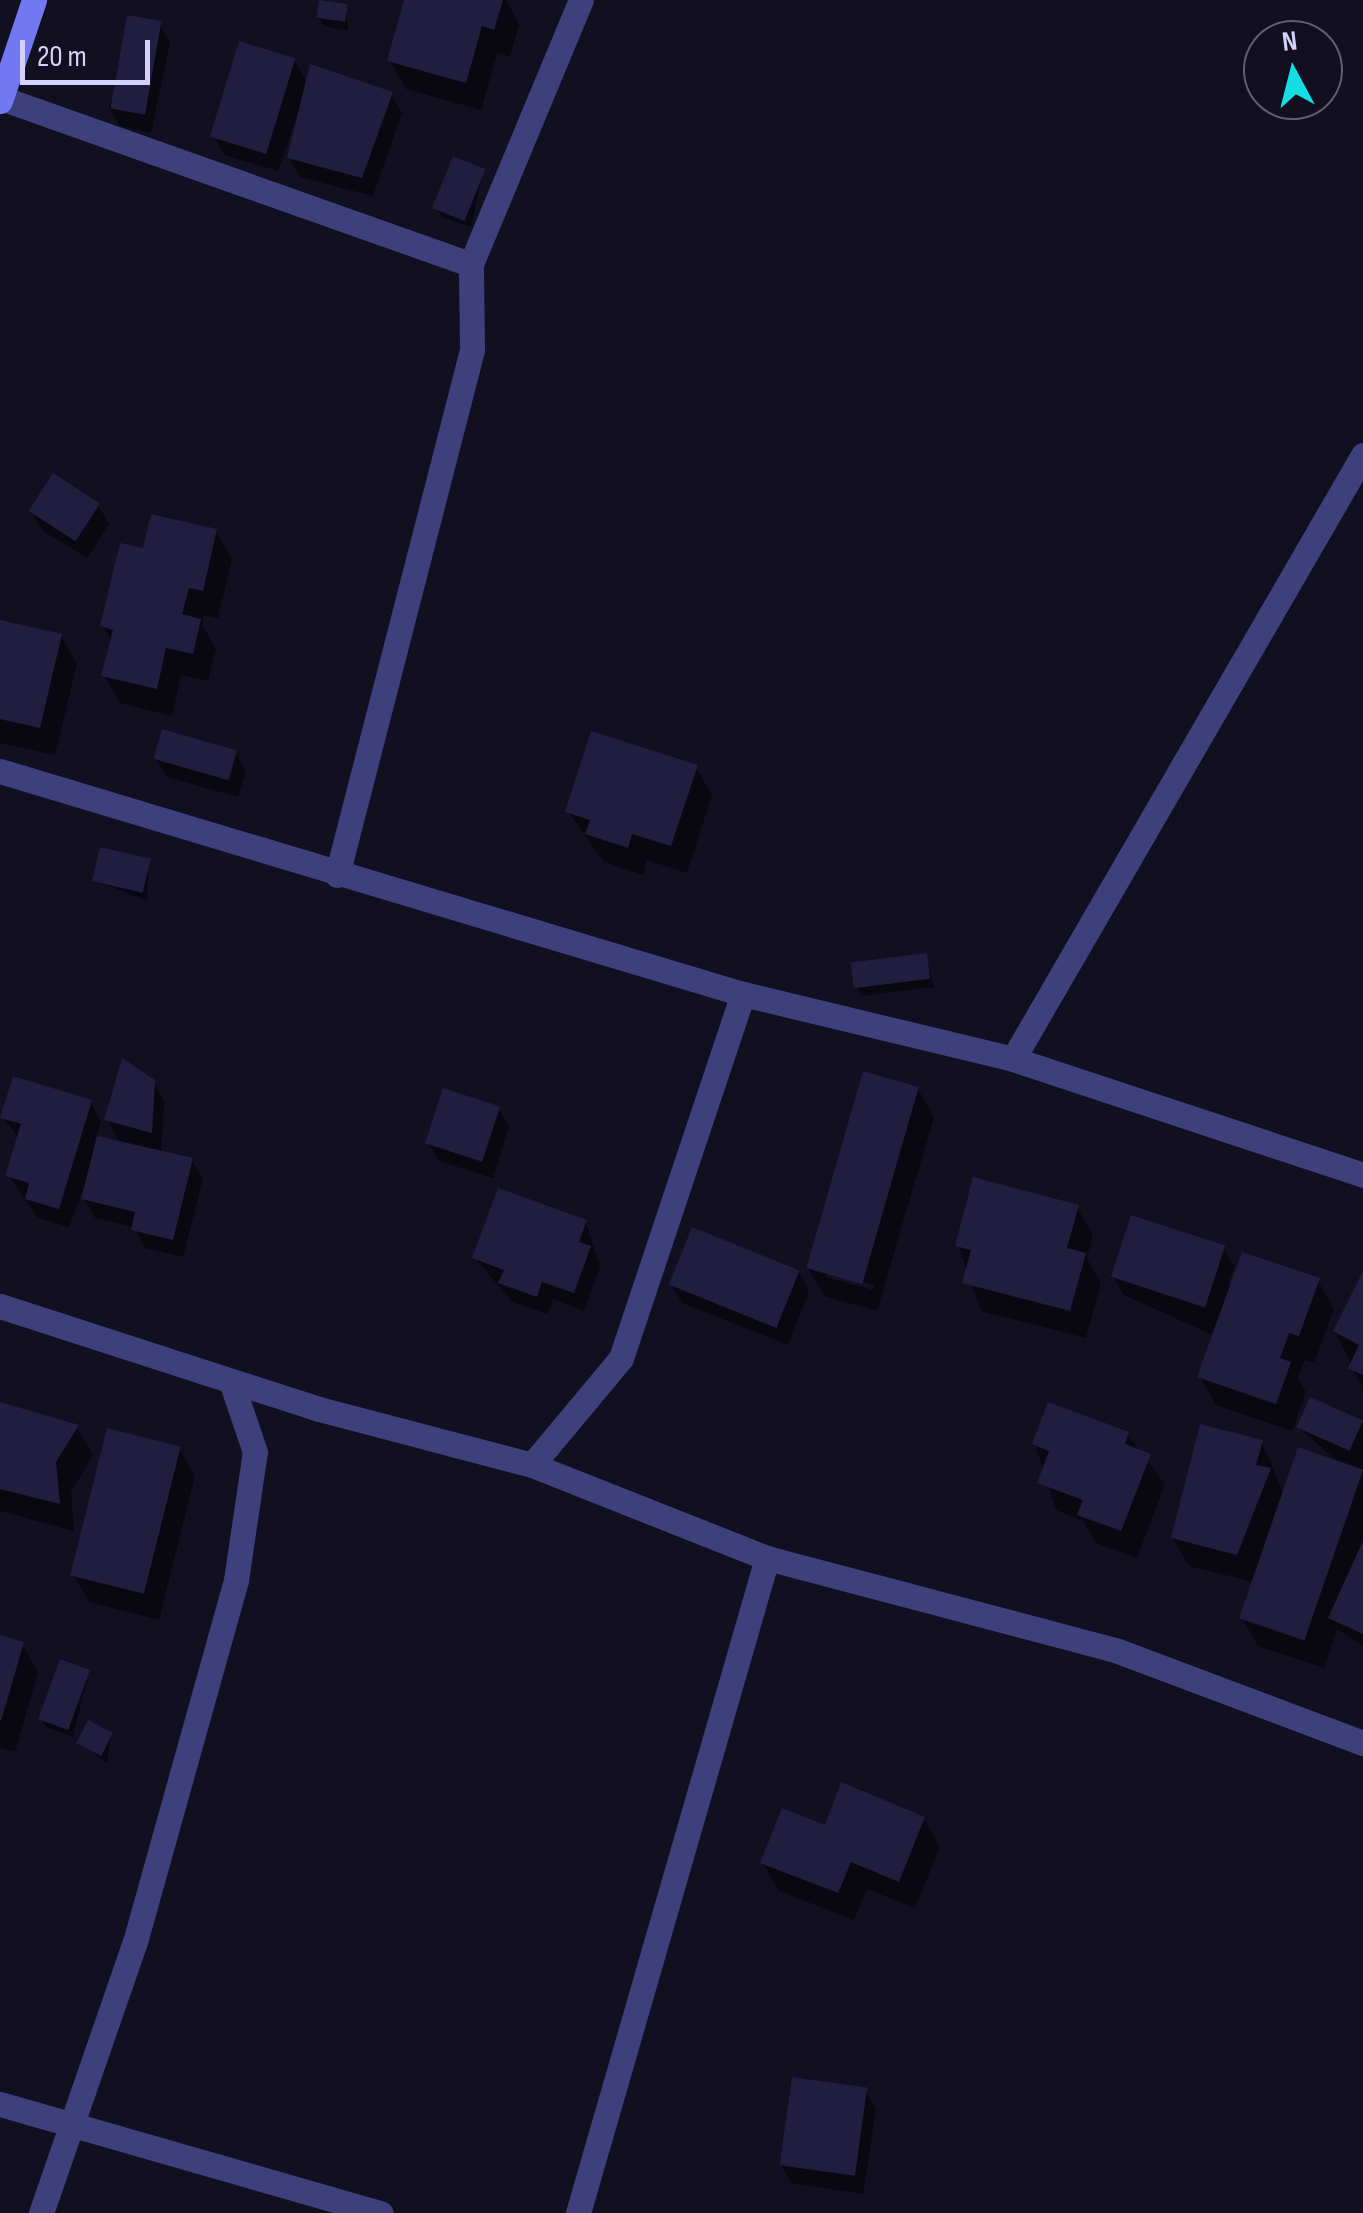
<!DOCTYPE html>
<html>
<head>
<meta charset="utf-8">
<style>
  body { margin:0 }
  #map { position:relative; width:1363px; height:2213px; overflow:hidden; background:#110f20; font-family:"Sofia Sans Condensed",sans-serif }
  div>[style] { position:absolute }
  .shadow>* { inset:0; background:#0007 }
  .building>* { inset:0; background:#211d3f; transform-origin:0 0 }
  .street>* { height:25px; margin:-12.5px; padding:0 12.5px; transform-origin:12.5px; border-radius:12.5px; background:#3e407b }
  .secondary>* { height:25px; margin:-12.5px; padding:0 12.5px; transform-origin:12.5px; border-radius:12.5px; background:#7277f2 }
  span { translate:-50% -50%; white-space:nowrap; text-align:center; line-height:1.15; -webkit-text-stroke:10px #110f20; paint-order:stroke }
  .north { position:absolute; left:1243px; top:20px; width:100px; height:100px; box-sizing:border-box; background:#110f20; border:2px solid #5f5d78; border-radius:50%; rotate:353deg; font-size:28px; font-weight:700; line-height:40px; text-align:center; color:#d4d2fb }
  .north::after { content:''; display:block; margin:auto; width:35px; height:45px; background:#15dde4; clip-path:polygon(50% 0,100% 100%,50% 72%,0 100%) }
  .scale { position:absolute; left:20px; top:40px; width:130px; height:45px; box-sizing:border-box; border:5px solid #d4d2fb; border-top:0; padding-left:12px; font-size:30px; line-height:35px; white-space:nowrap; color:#d4d2fb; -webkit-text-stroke:8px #110f20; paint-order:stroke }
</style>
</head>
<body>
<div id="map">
  <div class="shadow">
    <div style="clip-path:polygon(407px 0,506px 0,519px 24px,510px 57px,497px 53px,481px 110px,406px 89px,390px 61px)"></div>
    <div style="clip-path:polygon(346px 6px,348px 31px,324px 26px,319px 18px)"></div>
    <div style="clip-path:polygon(159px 24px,170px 42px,151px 133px,120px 126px,109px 107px)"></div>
    <div style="clip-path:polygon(294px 60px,308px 84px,391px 94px,402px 113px,373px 196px,300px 177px,289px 158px,306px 91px,278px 171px,224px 155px,214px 136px)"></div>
    <div style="clip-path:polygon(483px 171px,471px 227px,442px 217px,437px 209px)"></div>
    <div style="clip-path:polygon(98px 505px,109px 524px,87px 558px,42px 530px,31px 511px)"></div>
    <div style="clip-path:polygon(216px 531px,232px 559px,218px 618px,204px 615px,202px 625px,216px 649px,208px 681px,181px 675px,172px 716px,120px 703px,104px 675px,112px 642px,103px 626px)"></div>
    <div style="clip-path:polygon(0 622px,61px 636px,77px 664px,55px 755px,0 743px)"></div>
    <div style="clip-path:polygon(235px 752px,246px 771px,238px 797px,167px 777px,156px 759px)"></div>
    <div style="clip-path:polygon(696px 767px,712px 795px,687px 873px,647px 860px,643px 875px,604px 862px,568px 812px)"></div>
    <div style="clip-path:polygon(149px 861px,147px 901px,94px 880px)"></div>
    <div style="clip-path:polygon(926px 956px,934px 987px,862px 996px,857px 987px)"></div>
    <div style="clip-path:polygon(153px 1081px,164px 1101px,161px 1153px,192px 1160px,203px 1179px,183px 1257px,145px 1248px,134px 1227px,95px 1218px,84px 1199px,93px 1163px,69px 1227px,38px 1218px,8px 1175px,19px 1138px,3px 1118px,90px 1102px,101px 1121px,96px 1138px,121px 1144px,107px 1119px)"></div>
    <div style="clip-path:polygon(evenodd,918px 1089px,934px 1117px,877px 1311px,824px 1296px,808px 1268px,918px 1089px,826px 1272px,874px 1285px,873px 1290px,826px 1277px,826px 1272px)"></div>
    <div style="clip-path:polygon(498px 1108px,509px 1126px,493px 1178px,439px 1161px,428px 1142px)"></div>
    <div style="clip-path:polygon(1077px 1207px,1093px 1235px,1087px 1259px,1101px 1283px,1086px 1338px,981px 1311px,958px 1245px)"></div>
    <div style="clip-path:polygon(586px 1223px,600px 1267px,584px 1311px,553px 1299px,548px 1314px,512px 1302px,475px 1258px)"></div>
    <div style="clip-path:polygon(1223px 1248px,1234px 1266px,1228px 1286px,1318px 1281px,1334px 1309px,1314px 1363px,1305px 1360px,1298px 1378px,1306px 1392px,1292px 1431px,1216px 1405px,1200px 1377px,1215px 1336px,1124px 1295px,1113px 1277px)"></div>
    <div style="clip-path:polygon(799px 1272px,809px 1291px,788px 1345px,682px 1303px,671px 1284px)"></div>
    <div style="clip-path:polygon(1363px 1277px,1363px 1389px,1335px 1331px)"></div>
    <div style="clip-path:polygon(1311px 1400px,1363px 1424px,1363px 1646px,1337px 1629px,1324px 1668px,1258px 1646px,1242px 1618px,1254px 1582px,1189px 1566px,1173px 1538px,1262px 1442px,1284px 1495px,1339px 1463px,1298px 1427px)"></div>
    <div style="clip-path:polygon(0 1405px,77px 1427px,93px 1455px,71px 1492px,74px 1531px,0 1511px)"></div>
    <div style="clip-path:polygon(1127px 1434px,1165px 1484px,1137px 1558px,1096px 1543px,1083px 1521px,1056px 1510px,1035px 1444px)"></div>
    <div style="clip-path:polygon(179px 1448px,195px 1476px,159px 1620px,89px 1602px,73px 1574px)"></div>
    <div style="clip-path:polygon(0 1637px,22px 1644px,38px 1672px,15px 1752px,0 1748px)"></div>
    <div style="clip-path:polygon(89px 1672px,73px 1737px,46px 1727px,41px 1718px)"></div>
    <div style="clip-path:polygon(111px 1734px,107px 1763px,79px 1743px)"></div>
    <div style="clip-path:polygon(924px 1819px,940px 1847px,915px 1908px,867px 1889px,854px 1920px,779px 1891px,763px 1863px,826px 1828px)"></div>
    <div style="clip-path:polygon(865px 2090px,876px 2109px,863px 2194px,791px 2183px,781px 2165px)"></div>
  </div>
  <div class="building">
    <div style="left:319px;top:0;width:29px;height:18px;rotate:8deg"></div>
    <div style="clip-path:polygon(404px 0,503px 0,494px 30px,482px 26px,466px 83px,387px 61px)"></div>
    <div style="left:127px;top:15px;width:35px;height:95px;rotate:10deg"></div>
    <div style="left:239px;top:41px;width:59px;height:100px;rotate:17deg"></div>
    <div style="clip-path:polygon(310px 64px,393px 92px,362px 178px,287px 158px)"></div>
    <div style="left:453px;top:156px;width:35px;height:56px;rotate:22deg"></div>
    <div style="left:53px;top:473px;width:56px;height:45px;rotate:33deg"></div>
    <div style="clip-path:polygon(151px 514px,217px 529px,203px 591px,189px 588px,182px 614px,201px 619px,193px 654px,166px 648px,157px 689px,101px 676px,113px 630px,100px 626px,120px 543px,143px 548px)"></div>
    <div style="clip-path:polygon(0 620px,62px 634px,40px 728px,0 719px)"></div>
    <div style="left:162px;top:729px;width:78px;height:31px;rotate:16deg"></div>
    <div style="clip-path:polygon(591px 731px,698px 765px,671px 846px,632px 834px,628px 848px,585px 834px,590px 820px,565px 812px)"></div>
    <div style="left:100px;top:847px;width:52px;height:35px;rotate:13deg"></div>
    <div style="left:927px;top:953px;width:26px;height:77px;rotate:83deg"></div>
    <div style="clip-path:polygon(122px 1058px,155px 1080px,152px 1133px,104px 1120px)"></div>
    <div style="left:863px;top:1071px;width:58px;height:205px;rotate:16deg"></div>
    <div style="clip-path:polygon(13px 1076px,92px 1100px,59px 1209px,25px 1199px,29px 1183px,5px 1176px,21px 1124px,0 1118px)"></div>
    <div style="left:443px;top:1088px;width:60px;height:58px;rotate:18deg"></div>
    <div style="clip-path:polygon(97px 1136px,193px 1158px,173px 1240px,131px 1230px,135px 1212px,81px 1199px)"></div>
    <div style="clip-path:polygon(973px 1177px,1079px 1205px,1067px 1248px,1086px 1253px,1070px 1311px,962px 1283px,971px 1250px,955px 1246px)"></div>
    <div style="clip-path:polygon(498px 1188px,587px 1220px,579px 1242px,591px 1246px,574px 1293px,542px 1282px,537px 1297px,498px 1283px,504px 1270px,472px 1258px)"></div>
    <div style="left:1131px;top:1215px;width:99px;height:65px;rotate:18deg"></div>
    <div style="left:692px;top:1227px;width:116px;height:62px;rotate:22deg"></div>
    <div style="clip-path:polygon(1242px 1252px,1320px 1278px,1299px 1336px,1289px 1333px,1280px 1358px,1291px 1362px,1276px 1404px,1197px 1377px)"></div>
    <div style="clip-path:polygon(1363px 1271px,1363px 1375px,1348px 1368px,1359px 1345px,1333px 1331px)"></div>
    <div style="left:1310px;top:1397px;width:58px;height:33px;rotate:24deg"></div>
    <div style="clip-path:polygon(0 1402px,79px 1425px,56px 1462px,60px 1504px,0 1489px)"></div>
    <div style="clip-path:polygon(1048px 1402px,1129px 1432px,1125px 1444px,1151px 1454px,1121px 1531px,1077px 1515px,1083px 1500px,1037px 1483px,1049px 1451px,1032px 1444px)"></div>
    <div style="clip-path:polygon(1200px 1424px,1263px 1440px,1256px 1465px,1271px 1468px,1237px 1555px,1171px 1538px)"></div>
    <div style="left:107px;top:1428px;width:76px;height:152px;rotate:14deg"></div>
    <div style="left:1298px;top:1447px;width:69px;height:181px;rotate:19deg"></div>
    <div style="clip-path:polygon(1363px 1541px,1363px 1634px,1328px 1618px)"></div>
    <div style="clip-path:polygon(0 1635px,24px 1642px,1px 1721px,0 1720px)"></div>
    <div style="left:60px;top:1659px;width:32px;height:64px;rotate:20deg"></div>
    <div style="left:88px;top:1720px;width:28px;height:26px;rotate:27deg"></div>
    <div style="clip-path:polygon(841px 1782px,925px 1817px,899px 1882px,851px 1862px,838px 1893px,760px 1863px,782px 1808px,825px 1825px)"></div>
    <div style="left:792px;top:2077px;width:76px;height:89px;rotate:8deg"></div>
  </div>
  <div class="street">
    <div style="left:1px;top:98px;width:498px;rotate:19.5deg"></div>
    <div style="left:0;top:771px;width:776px;rotate:16.71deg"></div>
    <div style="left:743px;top:994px;width:278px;rotate:13.5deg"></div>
    <div style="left:1013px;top:1059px;width:369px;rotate:18.3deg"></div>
    <div style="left:337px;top:875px;width:542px;rotate:-75.58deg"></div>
    <div style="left:472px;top:350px;width:86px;rotate:-90.7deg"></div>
    <div style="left:471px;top:264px;width:286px;rotate:-67.4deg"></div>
    <div style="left:1013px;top:1059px;width:698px;rotate:-59.91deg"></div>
    <div style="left:0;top:1306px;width:335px;rotate:17.9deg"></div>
    <div style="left:319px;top:1409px;width:220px;rotate:14.7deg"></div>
    <div style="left:532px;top:1465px;width:253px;rotate:21.6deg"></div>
    <div style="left:767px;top:1558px;width:363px;rotate:14.8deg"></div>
    <div style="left:1118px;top:1651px;width:262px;rotate:20.6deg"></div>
    <div style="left:532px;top:1465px;width:139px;rotate:-50.2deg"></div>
    <div style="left:621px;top:1358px;width:384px;rotate:-71.5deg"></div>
    <div style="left:0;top:2104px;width:396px;rotate:16deg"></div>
    <div style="left:41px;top:2213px;width:287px;rotate:-70.9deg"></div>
    <div style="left:135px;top:1942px;width:376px;rotate:-74.4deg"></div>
    <div style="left:236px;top:1580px;width:129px;rotate:-81.6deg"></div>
    <div style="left:255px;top:1452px;width:75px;rotate:-108.7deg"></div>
    <div style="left:578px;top:2213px;width:682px;rotate:-73.9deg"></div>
  </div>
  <div class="secondary">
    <div style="left:0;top:101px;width:107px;rotate:-71.4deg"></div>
  </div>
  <div class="north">N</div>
  <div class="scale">20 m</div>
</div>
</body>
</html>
